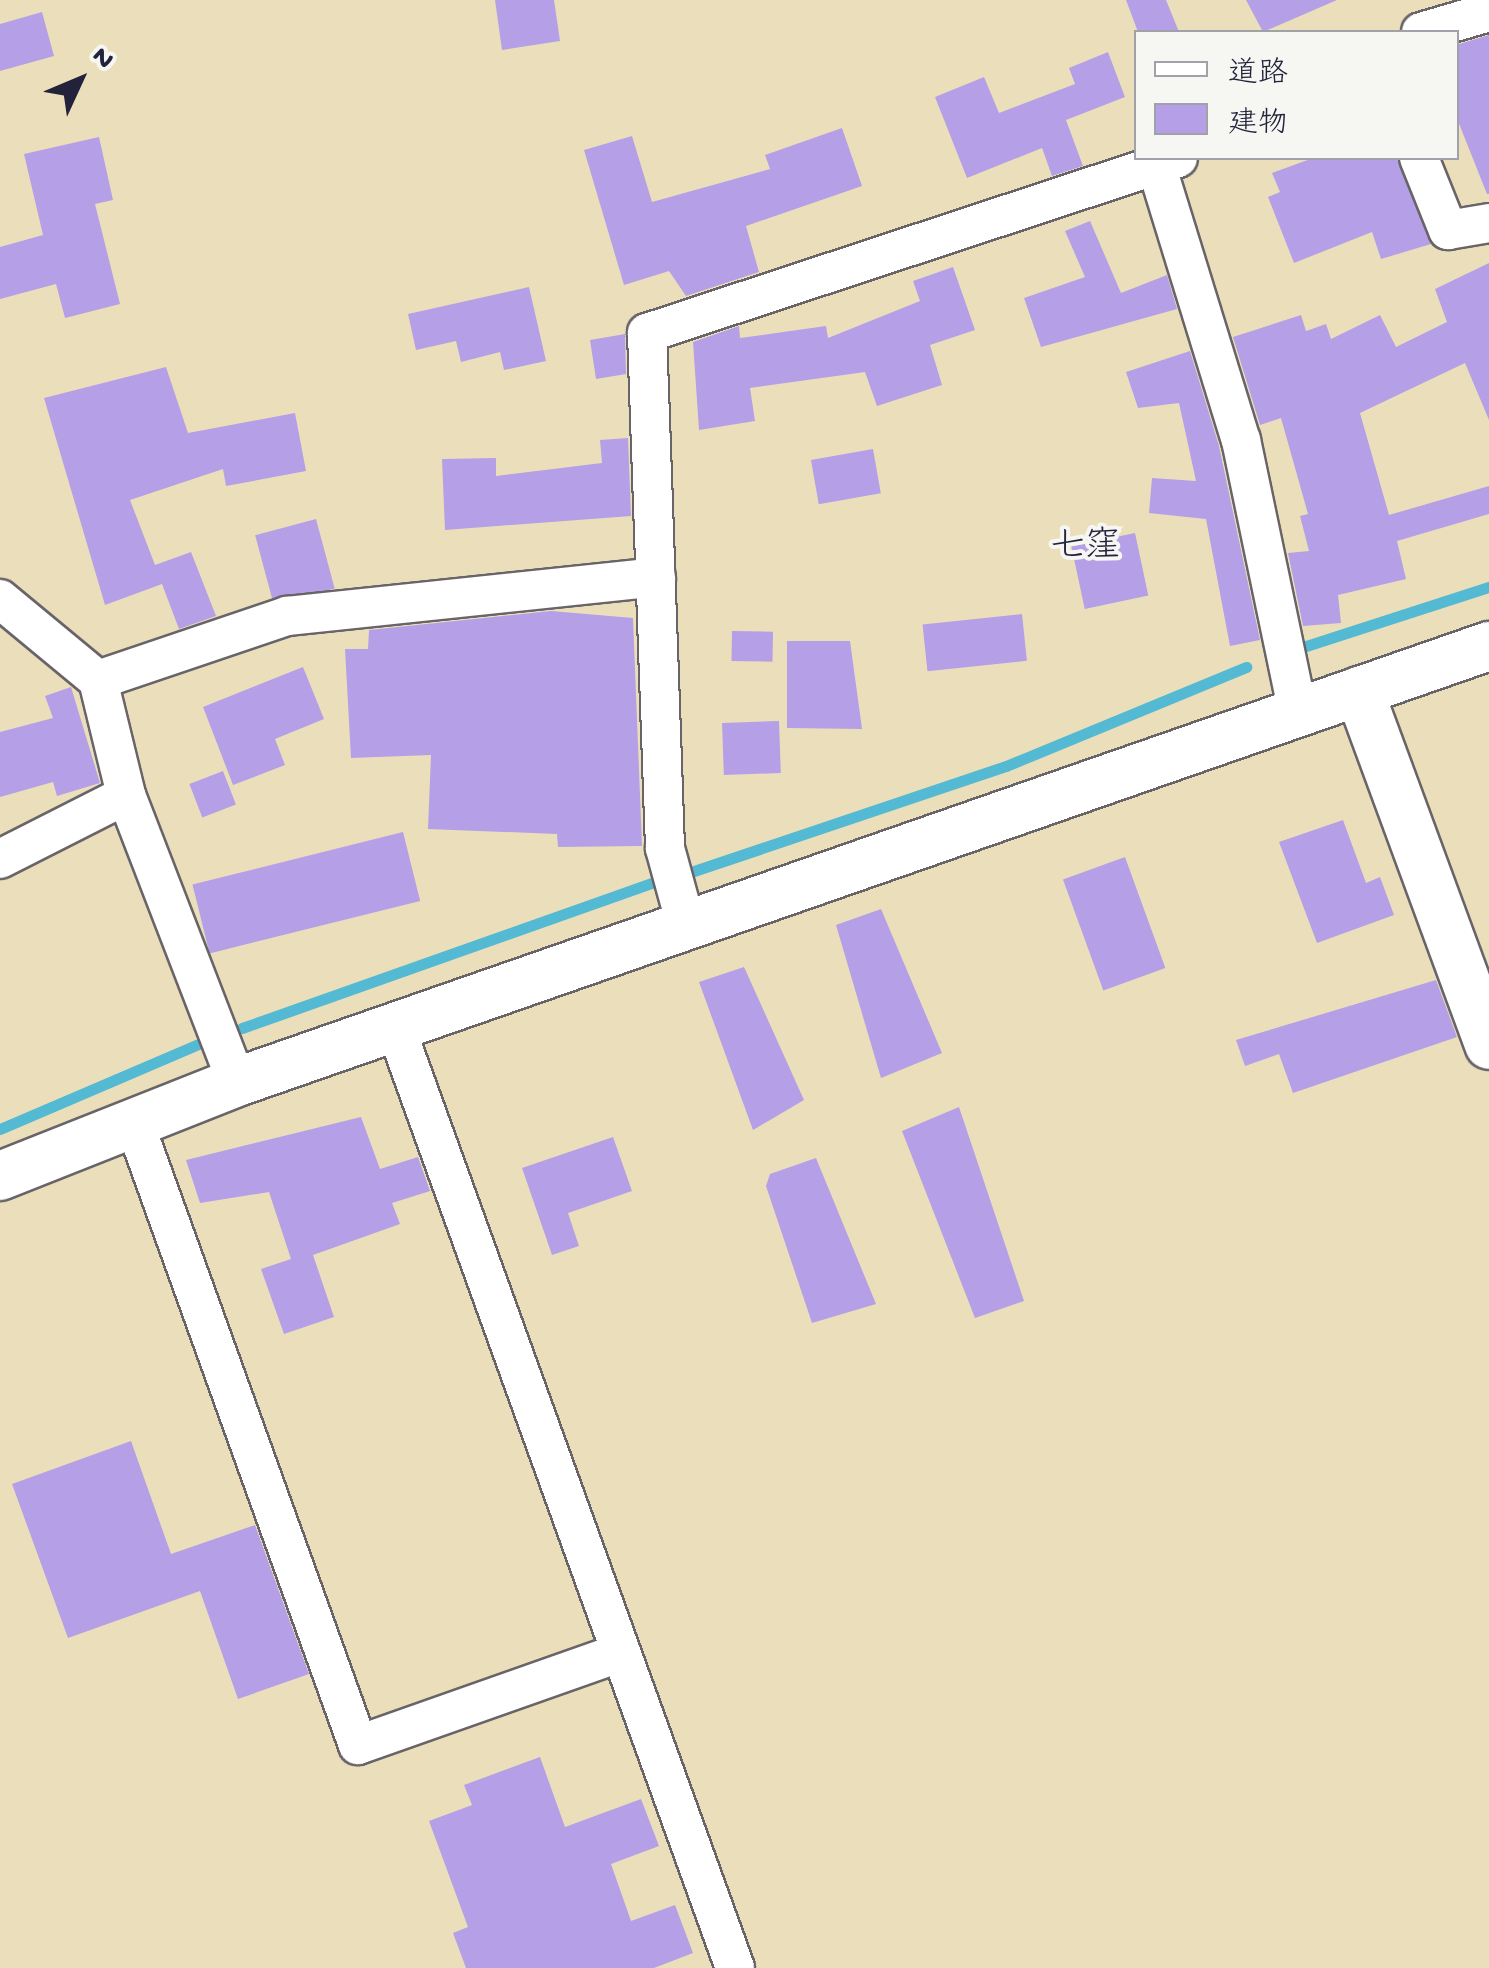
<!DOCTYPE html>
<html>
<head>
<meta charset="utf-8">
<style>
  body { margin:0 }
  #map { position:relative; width:1489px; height:1968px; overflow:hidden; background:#ebdfbb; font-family:"Gochi Hand","Klee One",sans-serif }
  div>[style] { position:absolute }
  .stream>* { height:11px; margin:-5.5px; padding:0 5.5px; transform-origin:5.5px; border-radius:5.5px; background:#54b9d2 }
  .building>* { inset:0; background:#b59fe6; transform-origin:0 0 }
  .roads { filter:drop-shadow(2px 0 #686468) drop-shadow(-2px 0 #686468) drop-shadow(0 2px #686468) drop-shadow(0 -2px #686468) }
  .minor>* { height:38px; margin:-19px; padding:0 19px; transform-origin:19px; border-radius:19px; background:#fff }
  .tertiary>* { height:48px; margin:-24px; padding:0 24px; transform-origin:24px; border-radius:24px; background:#fff }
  span { translate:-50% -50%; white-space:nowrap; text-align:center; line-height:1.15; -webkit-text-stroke:8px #f6f6f2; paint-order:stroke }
  .quarter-label { font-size:35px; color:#22223b }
  .legend { position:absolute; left:1134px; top:30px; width:325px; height:130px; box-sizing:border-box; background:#f6f6f2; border:2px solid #a1a1a9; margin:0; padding:12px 18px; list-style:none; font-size:30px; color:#22223b }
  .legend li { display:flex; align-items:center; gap:20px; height:50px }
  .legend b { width:50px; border:2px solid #a1a1a9 }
  .north { position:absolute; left:30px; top:30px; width:100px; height:100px; -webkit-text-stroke:8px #f6f6f2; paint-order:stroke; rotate:46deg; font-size:28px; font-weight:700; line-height:40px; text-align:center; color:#22223b }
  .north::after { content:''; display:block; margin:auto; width:35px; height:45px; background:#22223b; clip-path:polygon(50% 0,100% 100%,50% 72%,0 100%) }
</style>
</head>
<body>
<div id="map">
  <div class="stream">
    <div style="left:1303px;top:647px;width:195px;rotate:-17.9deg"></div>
    <div style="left:685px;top:874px;width:339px;rotate:-18.6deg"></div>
    <div style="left:1006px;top:766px;width:260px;rotate:-22.4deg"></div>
    <div style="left:242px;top:1028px;width:443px;rotate:-19.5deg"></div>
    <div style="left:0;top:1129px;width:221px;rotate:-23.2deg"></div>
  </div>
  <div class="building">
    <div style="clip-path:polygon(495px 0,554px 0,560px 41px,502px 50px)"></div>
    <div style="clip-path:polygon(1126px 0,1166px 0,1179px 32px,1138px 32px)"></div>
    <div style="clip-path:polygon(1246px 0,1337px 0,1263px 32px)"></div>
    <div style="clip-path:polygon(42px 12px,54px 56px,0 71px,0 24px)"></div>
    <div style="clip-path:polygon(1489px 35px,1489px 194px,1487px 194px,1456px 116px,1456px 45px)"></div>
    <div style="clip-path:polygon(1108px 52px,1125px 97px,1066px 120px,1083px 166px,1052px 176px,1042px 148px,967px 178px,935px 97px,984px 77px,999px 113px,1075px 84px,1069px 68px)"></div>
    <div style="clip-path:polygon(842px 128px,862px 186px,746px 226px,759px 272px,686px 296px,669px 271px,624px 285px,584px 150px,632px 136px,652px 202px,770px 169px,765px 155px)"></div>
    <div style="clip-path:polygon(99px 137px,113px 200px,95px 204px,120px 304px,65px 318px,56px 284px,0 299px,0 247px,43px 235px,24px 154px)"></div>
    <div style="clip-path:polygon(1313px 158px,1397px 158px,1431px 244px,1381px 259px,1372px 232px,1294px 263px,1268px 197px,1280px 192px,1272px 173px)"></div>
    <div style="clip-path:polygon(1090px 221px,1121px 293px,1167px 275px,1177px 309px,1041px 347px,1024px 298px,1085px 277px,1065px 231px)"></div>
    <div style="clip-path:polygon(1489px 263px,1489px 420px,1465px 363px,1360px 413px,1389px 515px,1489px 486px,1489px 514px,1397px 541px,1406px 579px,1338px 595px,1341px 623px,1303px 626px,1288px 553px,1309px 551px,1300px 516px,1308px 514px,1281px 418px,1260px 425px,1233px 337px,1301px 315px,1306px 331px,1326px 324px,1331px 339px,1380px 315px,1396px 347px,1447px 322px,1435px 289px)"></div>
    <div style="clip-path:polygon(953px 267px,975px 330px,930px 345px,942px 385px,877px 406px,865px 372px,750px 388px,755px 421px,699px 430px,693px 342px,739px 326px,740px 338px,826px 326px,828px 338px,920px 301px,913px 281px)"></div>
    <div style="clip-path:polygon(529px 287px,546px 361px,504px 370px,500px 352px,461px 362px,456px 341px,416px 350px,408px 314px)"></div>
    <div style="clip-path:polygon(625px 334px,626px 374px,596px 379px,590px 340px)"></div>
    <div style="clip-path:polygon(1190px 351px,1219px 446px,1260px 640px,1230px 646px,1206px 519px,1149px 513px,1152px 478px,1196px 481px,1179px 403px,1138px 408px,1126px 372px)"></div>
    <div style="clip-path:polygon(166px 367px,188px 433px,295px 413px,306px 471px,226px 486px,223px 469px,130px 500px,155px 565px,191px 552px,216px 616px,179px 629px,162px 584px,105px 605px,44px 398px)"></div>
    <div style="clip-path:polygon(628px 438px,631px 516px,445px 530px,442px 459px,496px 458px,496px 476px,602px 463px,600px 440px)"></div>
    <div style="left:873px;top:449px;width:45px;height:63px;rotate:80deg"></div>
    <div style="left:316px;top:519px;width:72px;height:63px;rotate:75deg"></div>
    <div style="left:1135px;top:533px;width:64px;height:65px;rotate:78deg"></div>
    <div style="clip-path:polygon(551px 611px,633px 618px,642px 846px,558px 847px,557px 834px,428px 829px,431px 755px,351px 758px,345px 649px,368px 649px,369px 630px)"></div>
    <div style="left:1022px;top:614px;width:47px;height:100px;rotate:84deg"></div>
    <div style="left:732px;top:631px;width:41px;height:30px;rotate:1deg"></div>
    <div style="clip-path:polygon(787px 641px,850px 641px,862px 729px,787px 728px)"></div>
    <div style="clip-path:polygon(303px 667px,324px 719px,275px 739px,285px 765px,233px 785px,203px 707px)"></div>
    <div style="clip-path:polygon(71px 687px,100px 783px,57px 796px,53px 782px,0 797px,0 732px,53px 718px,45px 696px)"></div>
    <div style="left:779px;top:721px;width:52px;height:57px;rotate:88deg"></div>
    <div style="left:223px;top:771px;width:36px;height:36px;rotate:69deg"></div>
    <div style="clip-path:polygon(1343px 820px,1366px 883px,1380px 877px,1394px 915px,1317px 943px,1279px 842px)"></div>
    <div style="left:403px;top:832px;width:71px;height:217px;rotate:76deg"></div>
    <div style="left:1125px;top:857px;width:118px;height:66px;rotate:70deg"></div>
    <div style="clip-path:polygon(881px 909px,942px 1053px,881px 1078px,836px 925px)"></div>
    <div style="clip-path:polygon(744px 967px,804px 1100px,753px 1130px,699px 982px)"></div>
    <div style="clip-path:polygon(1436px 980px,1457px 1037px,1293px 1093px,1279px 1054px,1245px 1066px,1236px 1040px)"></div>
    <div style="clip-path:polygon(959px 1107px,1024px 1301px,975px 1318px,902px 1131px)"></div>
    <div style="clip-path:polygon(361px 1117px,380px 1169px,418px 1157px,430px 1191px,392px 1203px,400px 1224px,313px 1255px,334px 1317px,284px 1334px,261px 1269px,291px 1259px,269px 1192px,200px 1203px,186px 1160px)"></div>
    <div style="clip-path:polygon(613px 1137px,632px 1191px,568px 1213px,579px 1246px,552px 1255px,522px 1168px)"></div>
    <div style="clip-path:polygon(816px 1158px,876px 1304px,812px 1323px,766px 1186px,770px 1174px)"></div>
    <div style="clip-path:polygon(131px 1441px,171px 1554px,255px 1525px,309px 1674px,238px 1699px,200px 1591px,68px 1638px,12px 1484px)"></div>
    <div style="clip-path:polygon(540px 1757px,565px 1827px,641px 1799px,659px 1846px,611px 1864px,631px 1921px,675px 1905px,693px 1953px,654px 1968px,466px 1968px,453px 1933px,468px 1927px,429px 1821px,472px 1805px,464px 1785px)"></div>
  </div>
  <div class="roads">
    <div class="minor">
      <div style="left:1421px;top:32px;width:71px;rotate:-16.4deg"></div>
      <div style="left:1419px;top:158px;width:78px;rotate:68.1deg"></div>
      <div style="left:1448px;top:230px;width:42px;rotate:-9.7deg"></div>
      <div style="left:1158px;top:171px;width:282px;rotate:72.9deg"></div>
      <div style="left:1241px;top:440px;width:274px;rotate:78.2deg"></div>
      <div style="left:0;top:599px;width:127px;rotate:39.6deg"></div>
      <div style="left:98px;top:680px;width:118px;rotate:76.3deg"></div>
      <div style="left:126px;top:795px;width:308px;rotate:68.9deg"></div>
      <div style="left:98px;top:680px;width:200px;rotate:-18.7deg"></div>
      <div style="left:287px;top:616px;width:371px;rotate:-6deg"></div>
      <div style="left:0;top:859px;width:141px;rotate:-26.9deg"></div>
      <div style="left:686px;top:925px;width:80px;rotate:-105.3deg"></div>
      <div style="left:665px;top:848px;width:515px;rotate:-92deg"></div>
      <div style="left:647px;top:333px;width:559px;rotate:-18.24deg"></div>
      <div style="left:395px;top:1026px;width:1001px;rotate:70.15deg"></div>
      <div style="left:134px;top:1122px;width:662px;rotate:70.22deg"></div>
      <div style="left:358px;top:1745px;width:274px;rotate:-19.4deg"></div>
    </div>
    <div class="tertiary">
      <div style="left:1359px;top:691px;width:377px;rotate:69.8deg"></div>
      <div style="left:0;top:1176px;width:255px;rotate:-21.6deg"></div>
      <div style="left:237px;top:1082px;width:1326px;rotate:-19.2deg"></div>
    </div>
  </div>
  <div class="quarter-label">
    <span style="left:1085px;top:549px">七窪</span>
  </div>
  <ul class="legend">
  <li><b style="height:12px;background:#fff"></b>道路</li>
  <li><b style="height:28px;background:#b59fe6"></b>建物</li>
  </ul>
  <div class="north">N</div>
</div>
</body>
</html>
